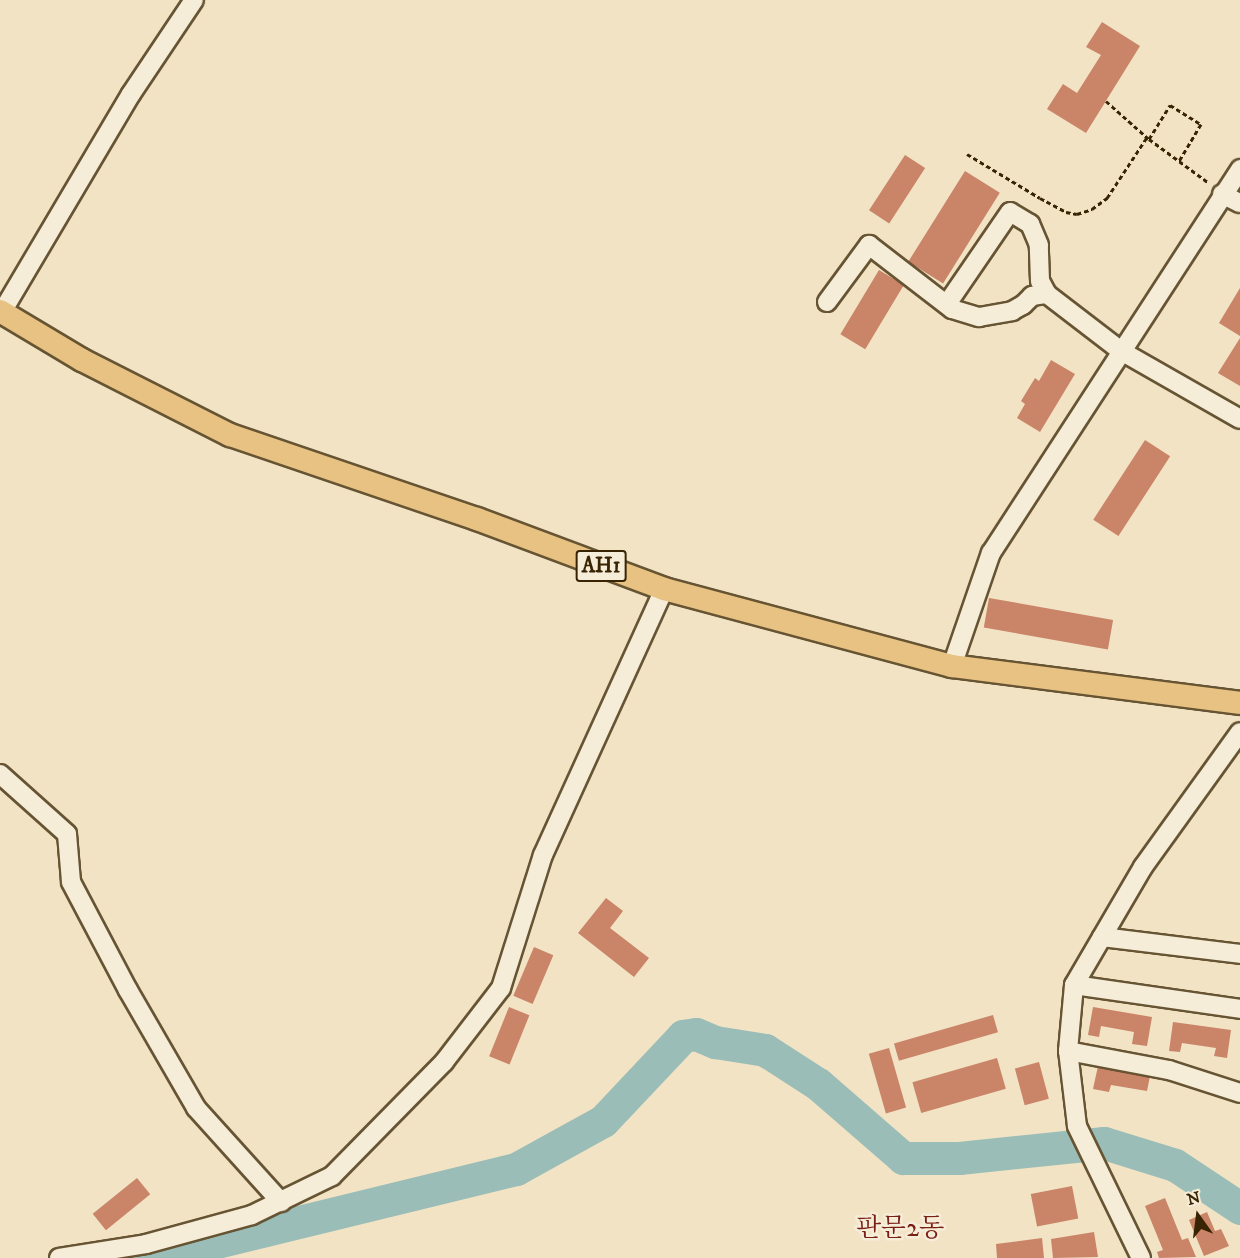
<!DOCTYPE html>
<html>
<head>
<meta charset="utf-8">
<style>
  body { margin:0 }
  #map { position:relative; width:1240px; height:1258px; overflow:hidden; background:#f1e3c4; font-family:"IM FELL DW Pica","Noto Serif KR",serif }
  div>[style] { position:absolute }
  .river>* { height:33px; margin:-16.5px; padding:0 16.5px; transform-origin:16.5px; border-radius:16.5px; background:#9bbdb8 }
  .building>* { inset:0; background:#ca8468; transform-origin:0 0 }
  .path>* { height:3px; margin-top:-1.5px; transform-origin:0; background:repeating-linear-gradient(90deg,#382403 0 4.5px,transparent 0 7.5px) }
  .roads { filter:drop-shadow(2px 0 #665433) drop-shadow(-2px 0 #665433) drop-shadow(0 2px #665433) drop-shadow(0 -2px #665433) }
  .minor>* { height:18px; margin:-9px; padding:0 9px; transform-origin:9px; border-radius:9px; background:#f6edd9 }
  .major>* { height:22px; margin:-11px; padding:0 11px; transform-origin:11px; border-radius:11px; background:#e8c282 }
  span { translate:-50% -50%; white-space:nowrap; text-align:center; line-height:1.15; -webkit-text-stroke:5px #f6edd9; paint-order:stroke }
  .shield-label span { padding:2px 4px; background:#f6edd9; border:2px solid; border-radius:4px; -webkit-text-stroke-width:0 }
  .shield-label { font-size:21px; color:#382403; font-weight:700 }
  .quarter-label { font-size:26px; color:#7a1f14 }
  .north { position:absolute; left:1168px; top:1186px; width:60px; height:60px; -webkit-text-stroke:4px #f6edd9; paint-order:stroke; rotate:346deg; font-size:16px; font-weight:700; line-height:24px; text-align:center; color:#382403 }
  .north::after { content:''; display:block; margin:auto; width:21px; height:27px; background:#382403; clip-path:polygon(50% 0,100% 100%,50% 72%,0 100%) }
</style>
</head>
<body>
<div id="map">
  <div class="river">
    <div style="left:151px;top:1258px;width:376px;rotate:-13.7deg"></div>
    <div style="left:516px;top:1169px;width:99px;rotate:-28.9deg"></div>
    <div style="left:603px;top:1121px;width:117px;rotate:-46.7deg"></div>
    <div style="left:683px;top:1036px;width:13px;rotate:-9deg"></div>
    <div style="left:696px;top:1034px;width:21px;rotate:23deg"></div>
    <div style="left:715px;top:1042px;width:51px;rotate:9.1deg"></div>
    <div style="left:765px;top:1050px;width:63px;rotate:32.7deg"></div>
    <div style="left:818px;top:1084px;width:113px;rotate:41deg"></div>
    <div style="left:903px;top:1158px;width:56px"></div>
    <div style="left:959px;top:1158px;width:146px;rotate:-5.9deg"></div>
    <div style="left:1104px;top:1143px;width:74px;rotate:17.2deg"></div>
    <div style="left:1175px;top:1165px;width:78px;rotate:33.5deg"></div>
  </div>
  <div class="building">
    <div style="clip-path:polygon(1102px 22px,1140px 46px,1086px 133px,1047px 109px,1063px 84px,1077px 93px,1101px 55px,1086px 47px)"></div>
    <div style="left:905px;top:155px;width:24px;height:66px;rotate:33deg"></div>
    <div style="left:965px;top:171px;width:41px;height:107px;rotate:32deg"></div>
    <div style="left:879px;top:270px;width:29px;height:75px;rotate:31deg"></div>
    <div style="clip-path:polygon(1240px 288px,1240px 336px,1219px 323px)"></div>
    <div style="clip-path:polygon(1240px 338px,1240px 386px,1218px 373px)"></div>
    <div style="clip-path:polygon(1051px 360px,1075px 374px,1040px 432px,1017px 418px,1025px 404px,1021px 401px,1035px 378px,1039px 381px)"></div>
    <div style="left:1145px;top:440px;width:30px;height:95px;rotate:33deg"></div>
    <div style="left:989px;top:598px;width:126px;height:30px;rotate:10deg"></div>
    <div style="clip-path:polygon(606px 898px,623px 911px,610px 928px,649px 958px,634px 977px,578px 933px)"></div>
    <div style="left:534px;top:947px;width:21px;height:53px;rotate:23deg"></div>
    <div style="left:509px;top:1007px;width:22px;height:53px;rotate:22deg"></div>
    <div style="clip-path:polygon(1093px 1007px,1152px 1017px,1147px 1046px,1132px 1044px,1134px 1032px,1101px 1026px,1099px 1037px,1088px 1035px)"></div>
    <div style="left:993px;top:1015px;width:18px;height:103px;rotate:74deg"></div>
    <div style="clip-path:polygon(1173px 1022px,1231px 1030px,1227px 1058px,1214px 1056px,1216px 1048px,1182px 1043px,1180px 1052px,1169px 1051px)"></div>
    <div style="left:889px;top:1048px;width:62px;height:21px;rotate:74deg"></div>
    <div style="left:997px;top:1058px;width:32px;height:88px;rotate:74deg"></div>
    <div style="left:1039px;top:1062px;width:38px;height:25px;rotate:75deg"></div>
    <div style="clip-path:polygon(1098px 1066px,1150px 1076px,1147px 1091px,1111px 1085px,1109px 1092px,1093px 1089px)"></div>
    <div style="left:137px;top:1178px;width:21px;height:57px;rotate:51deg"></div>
    <div style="left:1072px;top:1186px;width:33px;height:42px;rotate:79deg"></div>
    <div style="clip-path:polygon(1165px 1198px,1182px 1240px,1188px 1238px,1196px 1257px,1159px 1258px,1157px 1252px,1163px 1250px,1145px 1206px)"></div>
    <div style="clip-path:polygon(1207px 1212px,1215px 1231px,1221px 1229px,1229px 1246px,1204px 1256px,1189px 1220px)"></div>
    <div style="clip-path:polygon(1094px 1232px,1098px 1257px,1053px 1258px,1051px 1239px)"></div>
    <div style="clip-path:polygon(1042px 1238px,1044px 1258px,997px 1258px,996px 1244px)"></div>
  </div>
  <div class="path">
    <div style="left:1106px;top:101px;width:57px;rotate:41.5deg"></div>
    <div style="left:1149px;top:139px;width:74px;rotate:36.3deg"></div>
    <div style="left:1149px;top:139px;width:40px;rotate:-58deg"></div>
    <div style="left:1170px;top:105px;width:36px;rotate:32deg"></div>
    <div style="left:1201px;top:124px;width:43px;rotate:120.7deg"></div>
    <div style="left:967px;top:154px;width:85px;rotate:31.1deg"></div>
    <div style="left:1040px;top:198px;width:30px;rotate:28deg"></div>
    <div style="left:1066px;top:212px;width:11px;rotate:10deg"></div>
    <div style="left:1077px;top:214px;width:16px;rotate:-18deg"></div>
    <div style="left:1092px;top:209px;width:19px;rotate:-36deg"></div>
    <div style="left:1107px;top:198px;width:73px;rotate:-56.7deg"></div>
  </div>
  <div class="roads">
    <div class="minor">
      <div style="left:1222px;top:194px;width:20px;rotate:27deg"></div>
      <div style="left:1047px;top:294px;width:93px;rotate:37.6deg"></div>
      <div style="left:1121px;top:351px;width:137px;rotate:29.7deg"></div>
      <div style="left:827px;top:302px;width:71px;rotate:-53.6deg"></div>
      <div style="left:869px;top:245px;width:105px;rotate:37.6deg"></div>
      <div style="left:952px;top:309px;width:28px;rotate:17deg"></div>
      <div style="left:979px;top:317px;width:34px;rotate:-10deg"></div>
      <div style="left:1012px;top:311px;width:13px;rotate:-29deg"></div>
      <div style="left:1023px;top:305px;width:13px;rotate:-45deg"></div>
      <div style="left:1032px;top:296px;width:15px;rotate:-8deg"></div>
      <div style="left:1047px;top:294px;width:15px;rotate:-118deg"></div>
      <div style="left:1040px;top:281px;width:36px;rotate:-92deg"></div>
      <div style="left:1039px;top:245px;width:23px;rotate:-113deg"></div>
      <div style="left:1030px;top:224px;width:23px;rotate:-149deg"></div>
      <div style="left:1010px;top:212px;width:112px;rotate:124.4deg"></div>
      <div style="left:2px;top:312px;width:253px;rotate:-59.4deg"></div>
      <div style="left:131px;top:94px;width:113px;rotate:-56.2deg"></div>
      <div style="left:952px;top:666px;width:120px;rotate:-71deg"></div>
      <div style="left:991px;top:553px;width:458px;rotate:-57deg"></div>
      <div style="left:0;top:774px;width:90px;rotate:41.8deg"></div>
      <div style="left:67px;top:834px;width:48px;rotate:85.2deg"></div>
      <div style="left:71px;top:882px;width:122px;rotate:62.2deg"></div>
      <div style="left:128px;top:990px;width:136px;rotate:60deg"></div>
      <div style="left:196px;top:1108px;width:127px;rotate:47.9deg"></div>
      <div style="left:1102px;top:937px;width:139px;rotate:7deg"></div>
      <div style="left:1074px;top:985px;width:168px;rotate:8.2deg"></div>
      <div style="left:1068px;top:1051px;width:103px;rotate:10.7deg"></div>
      <div style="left:1169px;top:1070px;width:75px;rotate:17.9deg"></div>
      <div style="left:59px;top:1258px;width:88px;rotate:-9.1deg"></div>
      <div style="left:146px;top:1244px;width:110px;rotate:-15.3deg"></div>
      <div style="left:252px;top:1215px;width:89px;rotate:-26deg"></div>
      <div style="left:332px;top:1176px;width:160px;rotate:-45.5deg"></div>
      <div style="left:444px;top:1062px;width:93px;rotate:-52.4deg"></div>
      <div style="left:501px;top:988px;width:139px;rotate:-72.5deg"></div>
      <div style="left:543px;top:855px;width:292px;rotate:-65.5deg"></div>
      <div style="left:1141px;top:1258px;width:147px;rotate:-115.9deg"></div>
      <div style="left:1077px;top:1126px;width:76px;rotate:-96.8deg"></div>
      <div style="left:1068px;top:1051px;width:66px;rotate:-84.8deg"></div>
      <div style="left:1074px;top:985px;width:137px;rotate:-59.7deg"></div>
      <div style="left:1143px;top:867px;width:166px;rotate:-54.3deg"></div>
    </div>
    <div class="major">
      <div style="left:0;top:311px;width:96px;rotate:30.9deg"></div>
      <div style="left:82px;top:360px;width:166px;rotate:26.9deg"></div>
      <div style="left:230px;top:435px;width:261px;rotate:18.8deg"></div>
      <div style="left:477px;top:519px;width:200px;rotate:20.5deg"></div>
      <div style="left:664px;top:589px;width:298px;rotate:15deg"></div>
      <div style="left:952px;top:666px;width:290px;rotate:7.3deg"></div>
    </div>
  </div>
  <div class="shield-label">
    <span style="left:601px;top:566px">AH1</span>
  </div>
  <div class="quarter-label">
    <span style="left:900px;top:1229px">판문2동</span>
  </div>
  <div class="north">N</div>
</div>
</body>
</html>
